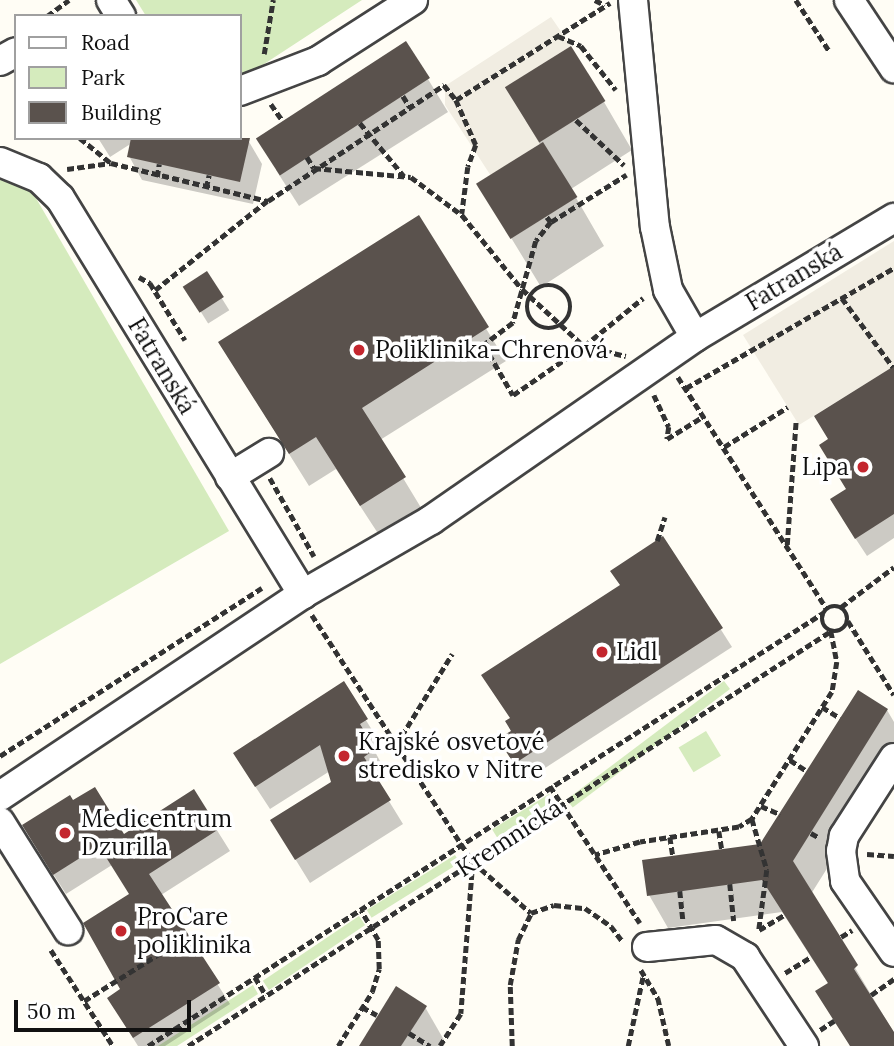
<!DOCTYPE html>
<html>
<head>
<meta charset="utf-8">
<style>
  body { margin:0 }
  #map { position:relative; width:894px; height:1046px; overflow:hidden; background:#fffdf5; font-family:Lora,serif }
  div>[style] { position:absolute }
  .green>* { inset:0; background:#d5ebbd; transform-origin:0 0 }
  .plaza>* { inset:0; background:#f1ede2 }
  .shadow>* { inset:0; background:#0003; transform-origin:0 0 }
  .building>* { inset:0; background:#5a524d; transform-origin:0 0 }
  .path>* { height:4.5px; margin-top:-2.25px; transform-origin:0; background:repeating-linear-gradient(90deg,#333 0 7px,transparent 0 10.5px) }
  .path>.ring { margin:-2.25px; padding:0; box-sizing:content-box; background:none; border:4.5px solid #333; border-radius:50% }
  .roads { filter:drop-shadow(2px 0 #444) drop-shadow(-2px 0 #444) drop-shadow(0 2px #444) drop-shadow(0 -2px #444) }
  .minor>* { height:28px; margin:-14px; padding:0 14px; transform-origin:14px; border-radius:14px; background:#fff }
  .dots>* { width:19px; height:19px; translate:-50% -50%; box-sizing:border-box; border:4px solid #fff; border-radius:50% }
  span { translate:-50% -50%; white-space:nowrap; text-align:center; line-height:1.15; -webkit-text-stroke:7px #fff; paint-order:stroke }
  .street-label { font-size:24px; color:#111 }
  .poi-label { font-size:24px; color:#111 }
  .left { translate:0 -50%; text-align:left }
  .right { translate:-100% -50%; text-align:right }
  .legend { position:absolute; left:14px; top:14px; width:228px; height:126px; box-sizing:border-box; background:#fff; border:2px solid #a0a0a0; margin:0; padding:9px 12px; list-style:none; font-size:21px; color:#111 }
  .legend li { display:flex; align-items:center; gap:14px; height:35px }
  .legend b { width:35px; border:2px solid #a0a0a0 }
  .scale { position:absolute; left:14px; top:1000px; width:177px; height:32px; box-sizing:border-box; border:4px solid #111; border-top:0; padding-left:9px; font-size:21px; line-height:24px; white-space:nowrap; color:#111; -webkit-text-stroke:5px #fff; paint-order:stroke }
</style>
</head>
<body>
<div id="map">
  <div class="green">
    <div style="clip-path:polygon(136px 0,362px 0,258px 68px,240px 74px,240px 16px,146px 16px)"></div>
    <div style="clip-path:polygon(0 177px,33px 193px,229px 531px,0 664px)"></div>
    <div style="left:724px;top:681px;width:10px;height:197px;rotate:53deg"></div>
    <div style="left:706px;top:731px;width:29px;height:32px;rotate:59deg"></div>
    <div style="left:549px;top:794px;width:9px;height:67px;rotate:58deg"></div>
    <div style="left:455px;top:855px;width:9px;height:104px;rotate:58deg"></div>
    <div style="left:359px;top:916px;width:11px;height:116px;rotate:56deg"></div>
    <div style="clip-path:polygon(253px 985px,258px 994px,177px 1046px,158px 1046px)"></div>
  </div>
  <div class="plaza">
    <div style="clip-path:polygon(551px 17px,571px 46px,505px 88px,541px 143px,491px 176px,445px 105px,445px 86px)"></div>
    <div style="clip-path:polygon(894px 241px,894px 366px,799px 425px,743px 335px)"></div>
  </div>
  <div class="shadow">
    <div style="clip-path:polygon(406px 43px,448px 112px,299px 206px,276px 170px)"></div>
    <div style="clip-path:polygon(507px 89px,604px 102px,632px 150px,571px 189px,604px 246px,541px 287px,479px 185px,541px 146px)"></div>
    <div style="clip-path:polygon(98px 138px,248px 140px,262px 164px,253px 204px,142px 180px,129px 156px,132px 143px,110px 157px)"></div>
    <div style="clip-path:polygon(418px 218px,506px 361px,380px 440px,423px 511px,381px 538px,336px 469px,309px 486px,220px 343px)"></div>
    <div style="left:206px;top:273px;width:44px;height:25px;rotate:58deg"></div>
    <div style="clip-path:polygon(894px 368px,894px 538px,867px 556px,842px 518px,848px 490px,830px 440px)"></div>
    <div style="clip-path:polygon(663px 539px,732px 647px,525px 781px,510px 758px,513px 731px,621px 587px)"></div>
    <div style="clip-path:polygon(343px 683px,380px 743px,373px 748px,387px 774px,376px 780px,403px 824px,310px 883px,286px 844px,333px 782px,330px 771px,270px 809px,249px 777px)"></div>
    <div style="clip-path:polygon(887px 710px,894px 722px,894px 762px,811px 894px,894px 1033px,894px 1046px,850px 1046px,829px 985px,782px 912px,668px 928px,649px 895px,761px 846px)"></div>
    <div style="clip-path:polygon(193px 792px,230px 851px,161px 895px,230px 1004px,165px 1046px,138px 1046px,121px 1019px,131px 895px,112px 865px,66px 894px,36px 847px,73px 803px,124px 836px)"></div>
    <div style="clip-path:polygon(425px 1007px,444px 1040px,440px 1046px,360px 1046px)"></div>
  </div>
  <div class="building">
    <div style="left:406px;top:41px;width:44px;height:179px;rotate:57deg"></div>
    <div style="left:571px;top:46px;width:65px;height:78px;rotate:58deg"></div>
    <div style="clip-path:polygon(131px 138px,250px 138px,240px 182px,127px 157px)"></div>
    <div style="left:543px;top:142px;width:65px;height:79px;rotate:58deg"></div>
    <div style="clip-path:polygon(419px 215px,489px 327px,362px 408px,406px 477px,360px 506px,316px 437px,289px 454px,218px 342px)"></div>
    <div style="left:207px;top:271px;width:31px;height:29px;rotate:57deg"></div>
    <div style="clip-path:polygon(894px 366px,894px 514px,855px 539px,830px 499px,846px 489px,819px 445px,828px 439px,814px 416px)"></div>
    <div style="clip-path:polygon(663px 536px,723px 628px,514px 764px,498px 739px,511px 731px,505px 721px,510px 718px,481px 675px,620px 585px,610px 571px)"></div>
    <div style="clip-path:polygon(344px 681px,368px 719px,360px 724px,375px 749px,364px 757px,391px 800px,295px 860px,270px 820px,331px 782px,320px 745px,255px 787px,233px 753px)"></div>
    <div style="clip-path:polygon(858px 690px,888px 709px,793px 861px,858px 965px,854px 969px,894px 1032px,894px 1046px,850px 1046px,815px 991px,828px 983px,762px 880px,647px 896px,642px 860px,760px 844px)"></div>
    <div style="clip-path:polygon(95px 787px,124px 834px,194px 789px,219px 829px,149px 874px,220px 983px,133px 1038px,107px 998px,120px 989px,83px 923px,129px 894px,99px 846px,53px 875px,22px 825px,70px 795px,73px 800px)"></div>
    <div style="clip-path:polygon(396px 986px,427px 1006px,401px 1046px,359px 1046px)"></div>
  </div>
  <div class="path">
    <div style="left:595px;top:0;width:11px;rotate:27deg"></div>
    <div style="left:796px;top:0;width:62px;rotate:56.8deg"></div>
    <div style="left:47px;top:16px;width:27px;rotate:-36deg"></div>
    <div style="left:558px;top:36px;width:25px;rotate:23deg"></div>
    <div style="left:581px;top:46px;width:56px;rotate:51.5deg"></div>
    <div style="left:264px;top:54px;width:55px;rotate:-80.5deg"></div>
    <div style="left:403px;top:96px;width:13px;rotate:58deg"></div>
    <div style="left:456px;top:100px;width:49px;rotate:66deg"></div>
    <div style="left:476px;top:145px;width:23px;rotate:110deg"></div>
    <div style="left:468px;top:167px;width:47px;rotate:97.3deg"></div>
    <div style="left:271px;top:104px;width:19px;rotate:55deg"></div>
    <div style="left:576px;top:120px;width:66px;rotate:43.2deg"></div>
    <div style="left:360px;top:123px;width:69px;rotate:50.3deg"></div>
    <div style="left:80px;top:138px;width:40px;rotate:39deg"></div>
    <div style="left:307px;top:157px;width:13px;rotate:58deg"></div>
    <div style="left:314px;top:168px;width:97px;rotate:5.3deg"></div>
    <div style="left:411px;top:177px;width:64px;rotate:36.7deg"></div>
    <div style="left:462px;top:215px;width:95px;rotate:51deg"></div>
    <div style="left:522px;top:289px;width:84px;rotate:42.6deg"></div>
    <div style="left:584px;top:346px;width:76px;rotate:-39.1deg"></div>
    <div style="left:67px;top:169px;width:44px;rotate:-7.8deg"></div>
    <div style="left:111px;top:163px;width:162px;rotate:13.6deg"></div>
    <div style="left:268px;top:201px;width:211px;rotate:-33.4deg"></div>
    <div style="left:444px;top:85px;width:19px;rotate:51deg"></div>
    <div style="left:456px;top:100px;width:182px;rotate:-32.2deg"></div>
    <div style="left:157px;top:177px;width:13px;rotate:-81deg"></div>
    <div style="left:206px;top:188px;width:13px;rotate:-77deg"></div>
    <div style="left:547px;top:217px;width:6px;rotate:51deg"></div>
    <div style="left:551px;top:222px;width:89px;rotate:-32.1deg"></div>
    <div style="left:551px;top:222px;width:24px;rotate:128deg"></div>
    <div style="left:536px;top:241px;width:85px;rotate:105.7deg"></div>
    <div style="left:513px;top:323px;width:36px;rotate:143deg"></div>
    <div style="left:484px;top:345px;width:58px;rotate:59.9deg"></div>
    <div style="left:513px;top:395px;width:86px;rotate:-34.6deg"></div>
    <div style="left:584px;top:346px;width:43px;rotate:13.4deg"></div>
    <div style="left:139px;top:277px;width:13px;rotate:29deg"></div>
    <div style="left:150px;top:283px;width:67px;rotate:58.4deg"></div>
    <div class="ring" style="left:527px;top:285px;width:39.5px;height:39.5px"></div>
    <div style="left:155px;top:290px;width:143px;rotate:-38.5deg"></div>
    <div style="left:842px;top:298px;width:86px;rotate:53.5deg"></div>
    <div style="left:678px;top:377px;width:276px;rotate:57.3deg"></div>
    <div style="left:686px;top:388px;width:240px;rotate:-30deg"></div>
    <div style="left:654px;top:395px;width:35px;rotate:65deg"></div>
    <div style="left:669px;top:427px;width:12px;rotate:99deg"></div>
    <div style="left:667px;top:439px;width:44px;rotate:-31.9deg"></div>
    <div style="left:724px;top:447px;width:75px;rotate:-32deg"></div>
    <div style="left:270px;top:478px;width:90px;rotate:60.6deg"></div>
    <div style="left:657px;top:541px;width:25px;rotate:-72deg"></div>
    <div style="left:787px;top:545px;width:125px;rotate:-85.9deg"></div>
    <div class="ring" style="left:822px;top:606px;width:21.5px;height:21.5px"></div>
    <div style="left:841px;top:607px;width:66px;rotate:-37deg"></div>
    <div style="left:312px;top:615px;width:295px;rotate:56.9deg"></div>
    <div style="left:473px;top:862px;width:152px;rotate:94.5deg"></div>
    <div style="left:461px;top:1014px;width:38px;rotate:123deg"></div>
    <div style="left:848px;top:621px;width:87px;rotate:58.1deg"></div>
    <div style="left:822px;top:707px;width:21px;rotate:31deg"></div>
    <div style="left:396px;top:745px;width:107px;rotate:-58.4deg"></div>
    <div style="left:0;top:756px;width:311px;rotate:-32.7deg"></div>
    <div style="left:790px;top:760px;width:20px;rotate:33deg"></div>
    <div style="left:550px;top:786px;width:164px;rotate:56.7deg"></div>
    <div style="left:761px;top:806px;width:21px;rotate:23deg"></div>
    <div style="left:752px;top:819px;width:53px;rotate:73.6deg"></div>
    <div style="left:767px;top:870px;width:61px;rotate:97.6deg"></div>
    <div style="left:719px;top:831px;width:18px;rotate:81deg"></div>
    <div style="left:811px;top:833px;width:10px;rotate:29deg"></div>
    <div style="left:670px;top:837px;width:19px;rotate:81deg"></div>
    <div style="left:867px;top:854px;width:27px;rotate:4deg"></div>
    <div style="left:473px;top:862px;width:77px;rotate:41.3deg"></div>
    <div style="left:730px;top:884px;width:37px;rotate:84deg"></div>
    <div style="left:680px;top:891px;width:30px;rotate:84deg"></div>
    <div style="left:759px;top:930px;width:29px;rotate:-31deg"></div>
    <div style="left:841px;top:937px;width:13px;rotate:-32deg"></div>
    <div style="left:51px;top:950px;width:114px;rotate:57.1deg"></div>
    <div style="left:641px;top:970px;width:33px;rotate:59deg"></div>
    <div style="left:658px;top:998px;width:49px;rotate:77.1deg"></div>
    <div style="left:785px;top:973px;width:31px;rotate:-32deg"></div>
    <div style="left:255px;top:977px;width:21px;rotate:59deg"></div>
    <div style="left:871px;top:995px;width:28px;rotate:-35deg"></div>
    <div style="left:84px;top:1001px;width:89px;rotate:-32.1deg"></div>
    <div style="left:362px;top:1007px;width:17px;rotate:28deg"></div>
    <div style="left:820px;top:1030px;width:17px;rotate:-33deg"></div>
    <div style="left:409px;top:1033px;width:25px;rotate:32deg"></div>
    <div style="left:148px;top:1046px;width:802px;rotate:-32.68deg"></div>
    <div style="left:188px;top:1046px;width:765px;rotate:-32.84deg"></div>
    <div style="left:831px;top:631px;width:32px;rotate:79deg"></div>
    <div style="left:837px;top:662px;width:30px;rotate:99deg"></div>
    <div style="left:832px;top:692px;width:150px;rotate:122.2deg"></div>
    <div style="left:752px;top:819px;width:15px;rotate:148deg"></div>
    <div style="left:739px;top:827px;width:100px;rotate:171.4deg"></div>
    <div style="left:640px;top:842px;width:47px;rotate:163.9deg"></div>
    <div style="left:338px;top:1046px;width:64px;rotate:-57.8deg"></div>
    <div style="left:372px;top:992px;width:24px;rotate:-73deg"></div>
    <div style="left:379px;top:969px;width:29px;rotate:-92deg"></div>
    <div style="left:378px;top:940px;width:34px;rotate:-120deg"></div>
    <div style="left:512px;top:1046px;width:61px;rotate:-91.9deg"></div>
    <div style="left:510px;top:985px;width:46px;rotate:-79.9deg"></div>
    <div style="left:518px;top:940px;width:30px;rotate:-64deg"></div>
    <div style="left:531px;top:913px;width:24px;rotate:-19deg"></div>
    <div style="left:554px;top:905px;width:31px;rotate:6deg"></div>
    <div style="left:585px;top:908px;width:32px;rotate:35deg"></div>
    <div style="left:611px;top:926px;width:20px;rotate:53deg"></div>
    <div style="left:628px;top:1046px;width:72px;rotate:-77.9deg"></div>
  </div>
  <div class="roads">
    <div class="minor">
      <div style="left:111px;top:0;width:19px;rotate:58deg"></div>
      <div style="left:633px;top:0;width:228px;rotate:84.5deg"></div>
      <div style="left:655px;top:227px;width:64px;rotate:78.3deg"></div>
      <div style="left:668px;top:290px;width:54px;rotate:60.1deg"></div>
      <div style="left:849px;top:0;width:82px;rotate:56.5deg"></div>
      <div style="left:0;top:61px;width:18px;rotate:-29deg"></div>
      <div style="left:240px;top:91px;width:84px;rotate:-21deg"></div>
      <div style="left:318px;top:61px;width:113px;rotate:-32.7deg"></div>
      <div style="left:0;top:162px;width:42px;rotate:22.3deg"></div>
      <div style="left:39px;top:178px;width:29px;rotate:44deg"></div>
      <div style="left:60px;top:198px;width:465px;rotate:58.5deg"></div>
      <div style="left:230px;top:477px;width:46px;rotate:-31.6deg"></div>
      <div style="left:894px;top:758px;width:93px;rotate:122.7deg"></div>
      <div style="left:844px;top:836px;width:15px;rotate:101deg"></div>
      <div style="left:841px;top:851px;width:30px;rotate:82deg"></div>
      <div style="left:845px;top:881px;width:86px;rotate:55.4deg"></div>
      <div style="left:0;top:796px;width:364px;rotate:-33.7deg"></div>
      <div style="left:303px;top:594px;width:148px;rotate:-30deg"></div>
      <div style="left:431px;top:520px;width:321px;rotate:-34.7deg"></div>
      <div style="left:695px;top:337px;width:232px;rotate:-30.9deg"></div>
      <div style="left:0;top:822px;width:128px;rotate:57.8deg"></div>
      <div style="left:647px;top:947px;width:69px;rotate:-5.8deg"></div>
      <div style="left:716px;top:940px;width:34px;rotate:30deg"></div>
      <div style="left:745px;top:957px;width:107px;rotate:56.5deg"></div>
    </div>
  </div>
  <div class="dots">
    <div style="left:359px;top:350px;background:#c4262e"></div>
    <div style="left:863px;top:467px;background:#c4262e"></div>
    <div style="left:602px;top:652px;background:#c4262e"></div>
    <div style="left:344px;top:756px;background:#c4262e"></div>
    <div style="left:65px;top:833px;background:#c4262e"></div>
    <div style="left:121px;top:931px;background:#c4262e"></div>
  </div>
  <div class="street-label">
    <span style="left:794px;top:277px;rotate:-31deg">Fatranská</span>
    <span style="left:162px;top:366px;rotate:59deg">Fatranská</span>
    <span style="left:509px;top:838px;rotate:-33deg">Kremnická</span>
  </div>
  <div class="poi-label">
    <span class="left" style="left:375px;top:350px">Poliklinika-Chrenová</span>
    <span class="right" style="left:849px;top:467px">Lipa</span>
    <span class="left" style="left:616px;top:652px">Lidl</span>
    <span class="left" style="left:358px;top:756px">Krajské osvetové<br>stredisko v Nitre</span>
    <span class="left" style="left:81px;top:833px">Medicentrum<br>Dzurilla</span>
    <span class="left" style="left:137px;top:931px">ProCare<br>poliklinika</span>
  </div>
  <ul class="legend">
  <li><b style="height:9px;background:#fff"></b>Road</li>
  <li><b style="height:19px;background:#d5ebbd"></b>Park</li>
  <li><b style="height:19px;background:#5a524d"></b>Building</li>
  </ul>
  <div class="scale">50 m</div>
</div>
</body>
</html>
